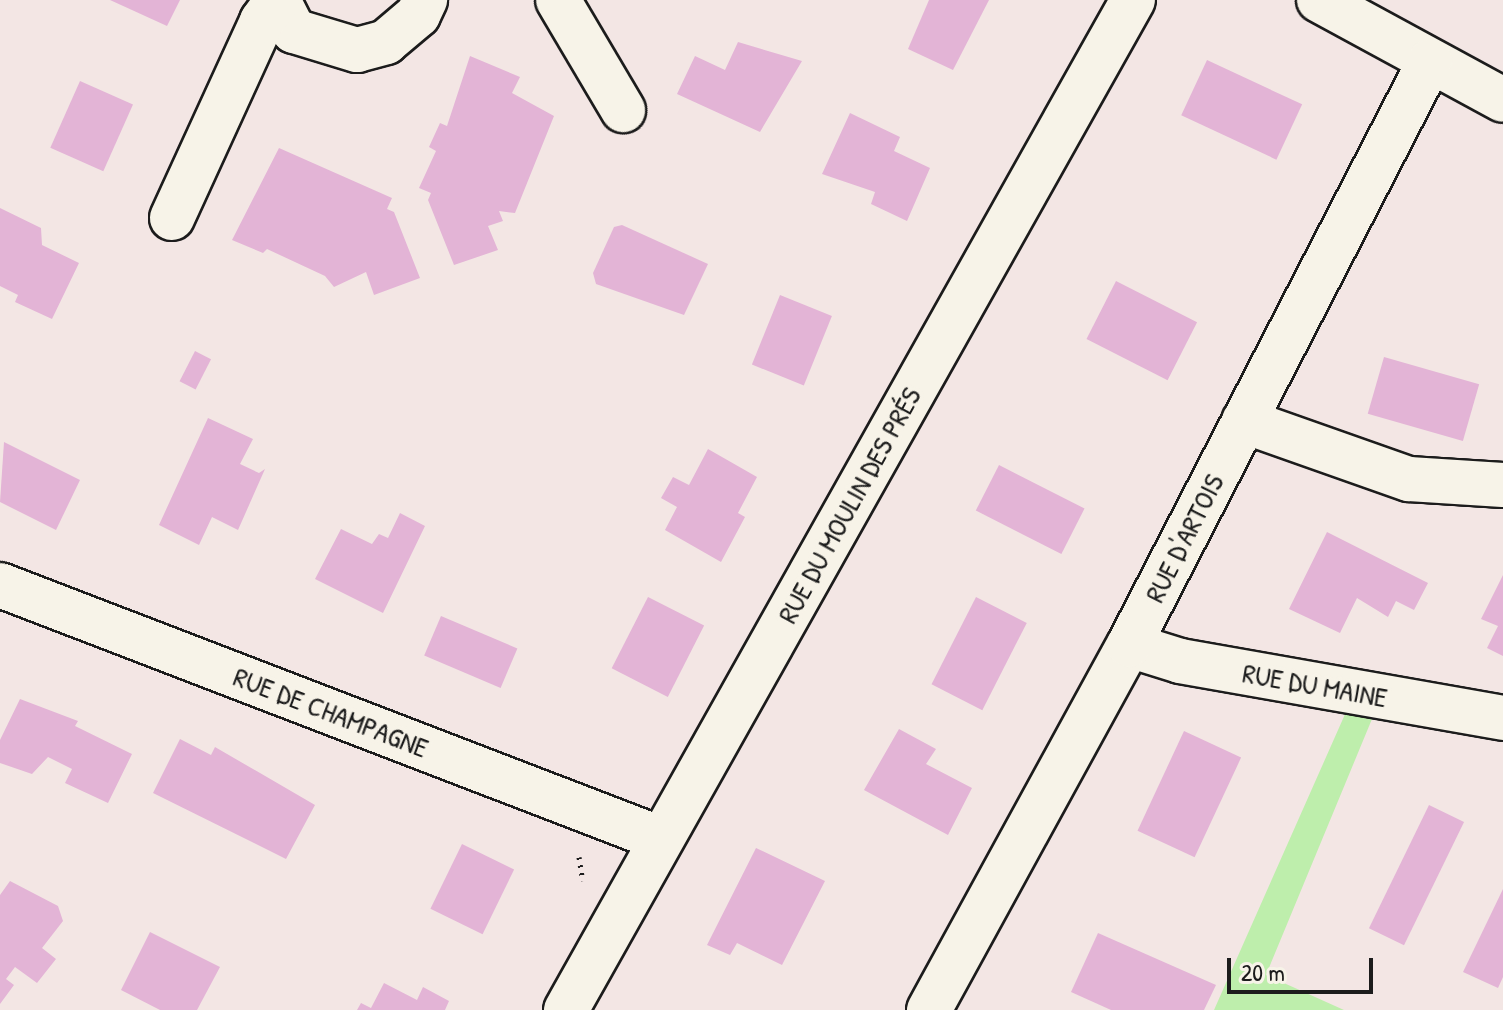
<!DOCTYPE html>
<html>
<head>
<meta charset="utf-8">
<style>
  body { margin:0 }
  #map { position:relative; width:1503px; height:1010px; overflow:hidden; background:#f3e6e4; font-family:"Patrick Hand",sans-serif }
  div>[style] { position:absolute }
  .green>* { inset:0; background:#beeeac }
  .building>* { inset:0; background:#e3b4d6; transform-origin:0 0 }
  .path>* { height:5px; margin-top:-2.5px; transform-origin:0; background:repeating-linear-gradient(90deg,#1c1c1c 0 2px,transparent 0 8px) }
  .roads { filter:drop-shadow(2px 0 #1c1c1c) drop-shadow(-2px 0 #1c1c1c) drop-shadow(0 2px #1c1c1c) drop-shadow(0 -2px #1c1c1c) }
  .minor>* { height:44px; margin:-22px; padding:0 22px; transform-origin:22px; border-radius:22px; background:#f7f3e8 }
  span { translate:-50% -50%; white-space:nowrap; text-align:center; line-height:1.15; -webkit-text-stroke:7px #f7f3e8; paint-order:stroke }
  .street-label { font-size:28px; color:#1c1c1c }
  .scale { position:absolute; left:1227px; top:958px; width:146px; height:36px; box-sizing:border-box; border:4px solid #1c1c1c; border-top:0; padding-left:10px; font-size:24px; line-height:28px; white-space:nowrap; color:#1c1c1c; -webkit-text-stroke:6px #f7f3e8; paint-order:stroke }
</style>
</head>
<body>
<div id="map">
  <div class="green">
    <div style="clip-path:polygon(1346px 712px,1372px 719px,1266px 975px,1344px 1010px,1214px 1010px)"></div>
  </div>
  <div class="building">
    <div style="clip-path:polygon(110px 0,180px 0,167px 26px)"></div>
    <div style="clip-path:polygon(929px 0,989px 0,953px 70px,908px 49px)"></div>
    <div style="clip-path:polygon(738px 42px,802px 61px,760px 132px,677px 94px,695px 56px,725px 70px)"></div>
    <div style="clip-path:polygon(470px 56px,520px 77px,512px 93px,554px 116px,515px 213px,499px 211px,503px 221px,488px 226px,498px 250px,454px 265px,428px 200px,431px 193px,419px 188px,436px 151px,429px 147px,440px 123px,447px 126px)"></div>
    <div style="left:1207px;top:60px;width:105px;height:61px;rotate:25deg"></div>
    <div style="left:80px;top:81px;width:58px;height:73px;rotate:24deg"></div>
    <div style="clip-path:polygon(850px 113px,900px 137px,894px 151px,930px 168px,907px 221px,871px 204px,875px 192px,822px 174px)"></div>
    <div style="clip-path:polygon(279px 148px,392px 198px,387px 209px,394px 212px,420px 278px,374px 295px,366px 272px,334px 287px,325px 276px,267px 249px,263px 253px,232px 240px)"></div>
    <div style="clip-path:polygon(0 208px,41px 228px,42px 245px,79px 263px,52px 319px,15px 302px,18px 295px,0 286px)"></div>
    <div style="clip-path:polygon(622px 225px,708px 264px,684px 315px,596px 284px,593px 273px,614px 227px)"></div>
    <div style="left:1116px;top:281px;width:91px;height:65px;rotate:27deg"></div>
    <div style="left:780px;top:295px;width:56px;height:75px;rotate:22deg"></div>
    <div style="left:195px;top:351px;width:18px;height:34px;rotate:27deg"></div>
    <div style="left:1384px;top:357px;width:99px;height:59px;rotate:16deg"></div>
    <div style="clip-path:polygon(208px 418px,253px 439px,240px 464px,259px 473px,265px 469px,238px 530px,212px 517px,199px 545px,159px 525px)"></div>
    <div style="clip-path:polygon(4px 442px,80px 480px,56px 530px,0 502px)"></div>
    <div style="clip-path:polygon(708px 449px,757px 477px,738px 513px,745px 517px,721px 562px,665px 530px,677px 507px,661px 498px,673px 477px,689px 485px)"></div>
    <div style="left:999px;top:465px;width:96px;height:51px;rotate:27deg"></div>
    <div style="clip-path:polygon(400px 513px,425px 526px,383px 613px,315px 579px,341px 529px,372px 544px,379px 534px,388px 538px)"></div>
    <div style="clip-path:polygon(1327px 532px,1428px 583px,1414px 610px,1396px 601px,1388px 617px,1357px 598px,1340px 633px,1289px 609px)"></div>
    <div style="clip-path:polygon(1503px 575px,1503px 656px,1487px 648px,1498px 626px,1481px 619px)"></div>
    <div style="left:648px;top:597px;width:63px;height:80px;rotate:27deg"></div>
    <div style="left:976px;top:597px;width:57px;height:98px;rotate:27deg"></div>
    <div style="left:441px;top:616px;width:83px;height:43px;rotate:23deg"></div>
    <div style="clip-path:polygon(20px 699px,78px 721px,75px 726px,132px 754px,108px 803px,65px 783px,72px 769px,48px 757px,32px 774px,0 763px,0 740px)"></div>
    <div style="clip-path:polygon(899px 729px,936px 749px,926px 764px,972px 788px,948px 835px,864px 790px)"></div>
    <div style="left:1184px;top:731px;width:63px;height:110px;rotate:25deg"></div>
    <div style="clip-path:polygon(180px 739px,211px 755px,215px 747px,315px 805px,286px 859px,153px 793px)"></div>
    <div style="left:1429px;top:805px;width:39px;height:137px;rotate:26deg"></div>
    <div style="left:462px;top:844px;width:58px;height:72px;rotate:26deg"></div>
    <div style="clip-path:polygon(756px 848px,825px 881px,782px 965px,737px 943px,730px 955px,707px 945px)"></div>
    <div style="clip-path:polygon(10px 881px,58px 906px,63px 921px,42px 948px,56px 959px,37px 983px,15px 967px,6px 979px,14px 985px,0 1004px,0 895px)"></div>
    <div style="clip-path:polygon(1503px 889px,1503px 977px,1498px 988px,1463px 972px)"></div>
    <div style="clip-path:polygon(150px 932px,220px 967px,197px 1010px,160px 1010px,121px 990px)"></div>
    <div style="clip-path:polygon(1098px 933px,1216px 985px,1204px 1010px,1111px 1010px,1071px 992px)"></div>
    <div style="clip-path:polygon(384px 983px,417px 1000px,423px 987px,449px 1001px,445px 1010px,357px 1010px,361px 1003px,371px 1008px)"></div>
  </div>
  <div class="path">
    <div style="left:579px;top:857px;width:24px;rotate:81deg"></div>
  </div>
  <div class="roads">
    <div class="minor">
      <div style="left:278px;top:0;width:35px;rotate:63deg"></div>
      <div style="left:294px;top:31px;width:66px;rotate:16.8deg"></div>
      <div style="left:357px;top:50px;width:30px;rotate:-15deg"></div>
      <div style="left:386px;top:42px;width:42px;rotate:-40.2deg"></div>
      <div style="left:418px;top:15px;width:17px;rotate:-65deg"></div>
      <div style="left:558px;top:0;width:128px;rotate:59.4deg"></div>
      <div style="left:1319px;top:0;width:209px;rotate:28.5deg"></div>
      <div style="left:172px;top:218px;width:217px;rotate:-65.4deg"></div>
      <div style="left:262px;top:21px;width:26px;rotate:-54deg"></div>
      <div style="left:1244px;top:421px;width:175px;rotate:19.4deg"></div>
      <div style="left:1409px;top:479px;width:94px;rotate:3.7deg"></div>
      <div style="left:0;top:585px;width:708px;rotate:21.02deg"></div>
      <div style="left:1129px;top:645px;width:53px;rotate:17.4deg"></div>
      <div style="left:1180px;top:661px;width:328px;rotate:10deg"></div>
      <div style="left:566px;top:1010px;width:1158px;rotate:-60.69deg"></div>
      <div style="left:929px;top:1010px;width:416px;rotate:-61.3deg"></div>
      <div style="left:1129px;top:645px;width:657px;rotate:-62.73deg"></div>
    </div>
  </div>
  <div class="street-label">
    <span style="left:849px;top:505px;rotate:-61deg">RUE DU MOULIN DES PRÉS</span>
    <span style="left:1184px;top:538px;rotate:-63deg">RUE D'ARTOIS</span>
    <span style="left:1315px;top:685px;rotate:10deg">RUE DU MAINE</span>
    <span style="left:331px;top:712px;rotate:21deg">RUE DE CHAMPAGNE</span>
  </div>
  <div class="scale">20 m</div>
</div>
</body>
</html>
